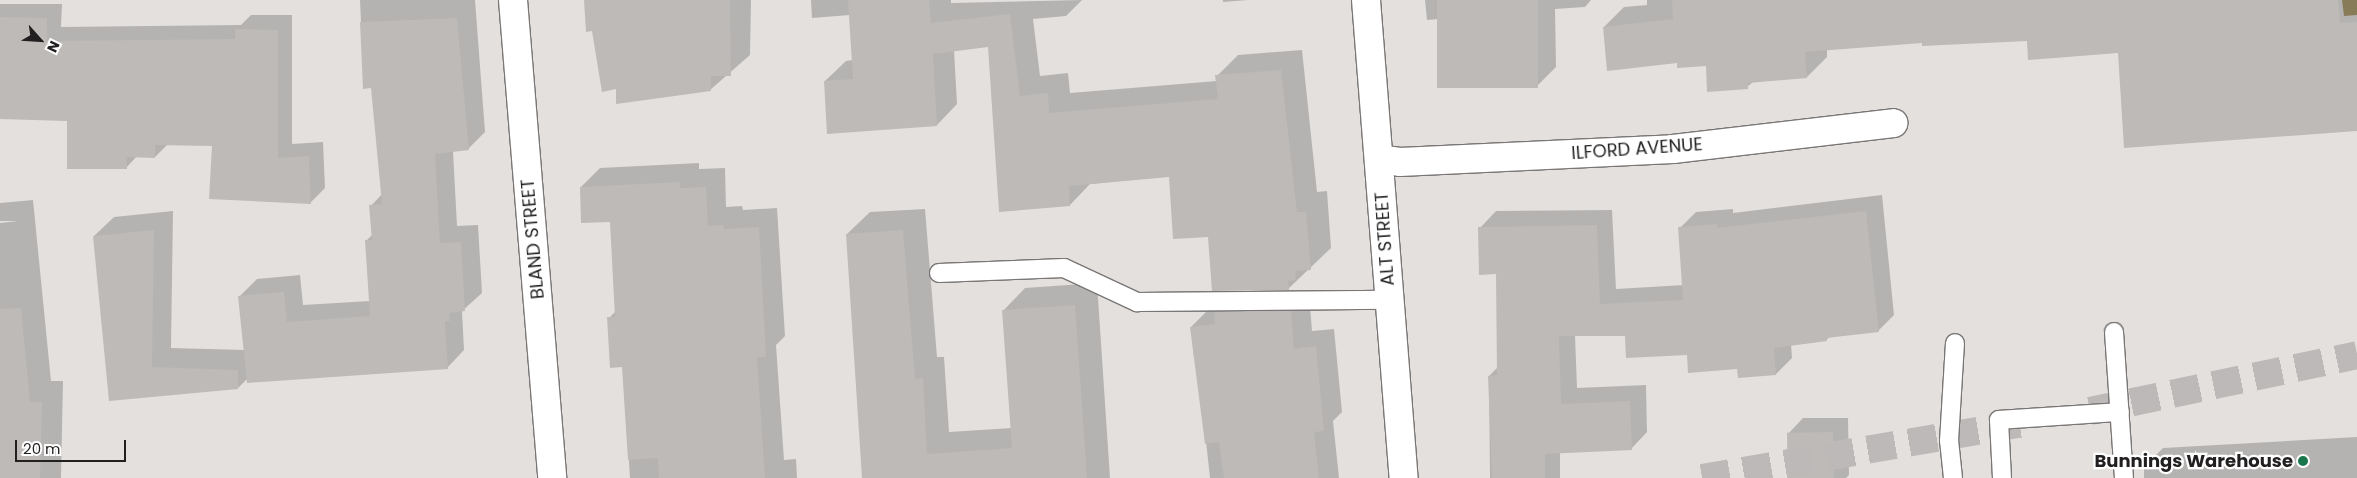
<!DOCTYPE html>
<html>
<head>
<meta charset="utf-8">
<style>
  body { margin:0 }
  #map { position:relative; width:2357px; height:478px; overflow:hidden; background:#e3e0de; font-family:Poppins,sans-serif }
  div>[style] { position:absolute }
  .forest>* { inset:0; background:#ab9c6e }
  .shadow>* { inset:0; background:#0003 }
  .building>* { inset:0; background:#bdbab8; transform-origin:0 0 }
  .highway-tunnel>* { height:28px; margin-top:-14px; transform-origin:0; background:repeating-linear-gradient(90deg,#bcb9b8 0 28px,transparent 0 42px) }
  .roads { filter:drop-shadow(1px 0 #797675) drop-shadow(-1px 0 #797675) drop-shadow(0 1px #797675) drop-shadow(0 -1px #797675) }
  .lane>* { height:18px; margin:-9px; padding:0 9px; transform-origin:9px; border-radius:9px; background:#fff }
  .street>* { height:28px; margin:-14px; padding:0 14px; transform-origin:14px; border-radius:14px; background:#fff }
  .secondary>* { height:28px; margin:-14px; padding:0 14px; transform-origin:14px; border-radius:14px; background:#fff }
  .dots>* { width:14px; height:14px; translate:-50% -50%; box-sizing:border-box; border:2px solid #fff; border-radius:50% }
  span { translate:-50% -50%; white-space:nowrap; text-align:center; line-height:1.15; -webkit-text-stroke:4.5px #fff; paint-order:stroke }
  .street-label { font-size:18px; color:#211f1f }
  .poi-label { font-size:18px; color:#211f1f; font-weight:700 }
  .right { translate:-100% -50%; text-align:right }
  .north { position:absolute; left:15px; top:15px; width:50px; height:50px; -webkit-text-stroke:4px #fff; paint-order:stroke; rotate:116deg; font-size:14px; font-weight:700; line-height:20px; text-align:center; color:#211f1f }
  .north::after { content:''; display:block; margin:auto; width:18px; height:22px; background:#211f1f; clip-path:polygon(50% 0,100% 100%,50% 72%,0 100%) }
  .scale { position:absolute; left:15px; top:440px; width:111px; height:22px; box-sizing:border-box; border:2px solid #211f1f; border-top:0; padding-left:6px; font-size:15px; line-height:18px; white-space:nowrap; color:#211f1f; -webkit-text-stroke:4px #fff; paint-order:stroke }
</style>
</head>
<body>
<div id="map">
  <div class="forest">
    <div style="clip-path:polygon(2342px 0,2357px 0,2357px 15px,2344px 16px)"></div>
  </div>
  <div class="shadow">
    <div style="clip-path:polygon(360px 0,475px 0,485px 132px,468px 149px,453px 151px,457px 226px,478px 225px,482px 293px,462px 311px,464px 350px,447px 368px,248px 378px,238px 388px,110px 400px,94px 236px,114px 217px,173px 211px,171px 348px,245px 350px,240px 296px,257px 279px,300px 275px,303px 305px,370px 301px,367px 240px,372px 235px,371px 206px,382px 194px,372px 87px,364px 88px)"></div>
    <div style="clip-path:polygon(585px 0,751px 0,750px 55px,710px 90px,617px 88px,593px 30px)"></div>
    <div style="clip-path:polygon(811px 0,951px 0,951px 3px,1082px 0,1066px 16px,1033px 19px,1040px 76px,1068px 73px,1070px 93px,1217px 81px,1217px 76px,1238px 55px,1302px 50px,1317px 192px,1327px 191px,1331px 248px,1288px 289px,1209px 235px,1170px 176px,1090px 184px,1070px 205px,989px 46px,954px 50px,957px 104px,937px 125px,825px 81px,846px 61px,853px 60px,850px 15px,812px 18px)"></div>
    <div style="clip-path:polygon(1223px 0,1248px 0,1223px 2px)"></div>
    <div style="clip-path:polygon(1425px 0,1591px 0,1585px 7px,1555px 9px,1556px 67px,1538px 85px,1438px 19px,1427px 20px)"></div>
    <div style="clip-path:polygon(1647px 0,2357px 0,2357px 129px,2119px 52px,2028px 40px,1923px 42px,1827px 49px,1827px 57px,1807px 77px,1754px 81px,1747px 87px,1707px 64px,1604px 27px,1624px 7px,1647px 5px)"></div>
    <div style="clip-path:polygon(0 4px,62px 4px,61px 27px,241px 25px,251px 15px,292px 15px,292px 144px,323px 142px,325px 188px,310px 203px,213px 144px,168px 144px,155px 157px,137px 156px,126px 168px,69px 120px,0 118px)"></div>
    <div style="clip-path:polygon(699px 163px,699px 169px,725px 168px,726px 207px,742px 206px,743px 210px,777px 208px,785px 336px,776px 345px,784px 460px,796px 459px,797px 478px,630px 478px,623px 366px,609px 318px,616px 311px,611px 221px,581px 187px,600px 168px)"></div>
    <div style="clip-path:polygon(1882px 195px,1894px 315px,1878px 331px,1831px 336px,1826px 340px,1791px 344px,1792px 358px,1776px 374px,1738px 368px,1626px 335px,1575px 335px,1577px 388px,1646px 385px,1647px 432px,1631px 449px,1560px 452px,1560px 478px,1490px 478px,1489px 376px,1499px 366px,1498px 273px,1480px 228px,1496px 211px,1612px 210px,1616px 289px,1684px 285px,1680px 228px,1696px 212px,1733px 209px,1733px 213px)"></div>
    <div style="clip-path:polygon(33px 200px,51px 381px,63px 381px,61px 478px,0 478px,0 223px,18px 221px,0 221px,0 203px)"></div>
    <div style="clip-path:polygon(925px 209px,937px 357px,944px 357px,949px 432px,1012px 428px,1003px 311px,1025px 288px,1097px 283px,1110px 478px,863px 478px,847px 234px,870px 212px)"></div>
    <div style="clip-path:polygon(1309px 294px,1312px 331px,1334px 329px,1342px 412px,1333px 421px,1339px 478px,1210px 478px,1197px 357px,1194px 358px,1191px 327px,1209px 309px)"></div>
    <div style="clip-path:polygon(1803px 418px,1848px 418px,1849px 475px,1846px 478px,1789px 478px,1788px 434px)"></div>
    <div style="clip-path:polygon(2357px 437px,2357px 478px,2144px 478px,2144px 467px,2163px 448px)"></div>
  </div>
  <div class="building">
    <div style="clip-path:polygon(584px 0,730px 0,731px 76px,711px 76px,711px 91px,616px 104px,616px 89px,602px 92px,592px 31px,586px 32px)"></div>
    <div style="clip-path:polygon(848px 0,929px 0,931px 23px,1010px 14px,1020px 96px,1048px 93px,1049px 113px,1218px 99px,1215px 75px,1281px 70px,1297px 212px,1306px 212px,1311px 270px,1295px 271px,1296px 280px,1288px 281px,1289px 290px,1212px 291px,1208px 237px,1173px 239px,1169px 177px,1069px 186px,1070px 206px,999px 212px,988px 47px,933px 54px,937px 126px,827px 134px,824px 81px,853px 79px)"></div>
    <div style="left:1437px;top:0;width:101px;height:88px"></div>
    <div style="clip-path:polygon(1672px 0,2338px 0,2340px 23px,2357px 22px,2357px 131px,2124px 148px,2118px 53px,2028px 60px,2027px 41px,1922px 46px,1922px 43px,1805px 52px,1807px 78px,1748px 83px,1748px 89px,1707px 92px,1706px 66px,1677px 68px,1677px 63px,1607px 71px,1603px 27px,1673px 19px)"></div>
    <div style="clip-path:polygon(0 17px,47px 18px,47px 41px,235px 39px,235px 29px,278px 30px,278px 158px,309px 156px,311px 204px,209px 199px,212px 146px,155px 145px,155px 158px,126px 157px,127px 169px,67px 169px,67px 121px,0 119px)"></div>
    <div style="clip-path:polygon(457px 18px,469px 150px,435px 154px,440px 243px,461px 242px,465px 311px,449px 313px,450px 321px,445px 321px,448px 369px,247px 383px,238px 296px,284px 292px,287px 322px,370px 316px,365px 240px,372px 240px,369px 205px,382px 204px,371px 88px,363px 89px,360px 22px)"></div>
    <div style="clip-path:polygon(680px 182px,680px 188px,706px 187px,708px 226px,723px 225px,724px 229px,759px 227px,766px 357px,757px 357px,765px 478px,659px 478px,658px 458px,628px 460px,622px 367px,610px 368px,607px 317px,615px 317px,610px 222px,581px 223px,580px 187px)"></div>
    <div style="clip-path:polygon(1866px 211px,1879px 332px,1826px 338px,1827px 341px,1774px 348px,1776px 375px,1738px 378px,1737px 369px,1688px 373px,1687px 355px,1626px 358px,1625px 336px,1559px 336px,1561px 404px,1630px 401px,1632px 450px,1545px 454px,1545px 478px,1492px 478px,1488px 376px,1497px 375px,1496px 274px,1479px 275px,1478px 227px,1597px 225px,1600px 304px,1683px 300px,1678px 227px,1717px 224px,1717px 228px)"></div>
    <div style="clip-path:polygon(154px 230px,152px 367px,238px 370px,238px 389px,109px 401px,93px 236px)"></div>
    <div style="clip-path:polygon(903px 230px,915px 379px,923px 378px,927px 454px,1012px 448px,1002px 310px,1075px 305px,1087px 478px,862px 478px,846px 234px)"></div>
    <div style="clip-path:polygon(21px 308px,30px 402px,42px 402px,40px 478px,0 478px,0 309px)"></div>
    <div style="clip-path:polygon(1291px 311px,1294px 349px,1316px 346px,1324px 431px,1314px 432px,1319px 478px,1224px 478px,1219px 442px,1205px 444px,1190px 327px,1215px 324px,1214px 312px)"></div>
    <div style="left:1833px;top:432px;width:46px;height:46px;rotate:89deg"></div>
  </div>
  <div class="highway-tunnel">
    <div style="left:2090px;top:411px;width:273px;rotate:-11.8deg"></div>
    <div style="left:1702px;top:478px;width:331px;rotate:-9.7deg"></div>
  </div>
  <div class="roads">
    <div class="lane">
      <div style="left:939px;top:273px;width:125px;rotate:-2.3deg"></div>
      <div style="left:1064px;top:268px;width:81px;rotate:25deg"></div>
      <div style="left:1137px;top:302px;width:252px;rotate:-0.5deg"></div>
      <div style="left:2114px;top:332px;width:146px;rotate:86.1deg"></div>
      <div style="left:1953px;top:478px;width:37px;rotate:-96deg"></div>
      <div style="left:1949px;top:441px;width:98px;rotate:-86.5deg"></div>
      <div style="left:2002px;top:478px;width:58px;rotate:-93deg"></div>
      <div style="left:1999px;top:420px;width:121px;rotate:-3.8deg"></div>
    </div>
    <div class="street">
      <div style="left:1366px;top:0;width:480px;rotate:85.5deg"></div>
      <div style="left:1379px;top:159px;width:21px;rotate:8deg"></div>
      <div style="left:1400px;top:162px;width:273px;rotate:-2.7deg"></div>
      <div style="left:1673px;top:149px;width:222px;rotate:-6.7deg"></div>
    </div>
    <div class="secondary">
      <div style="left:513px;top:0;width:480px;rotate:85.3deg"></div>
    </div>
  </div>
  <div class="dots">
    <div style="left:2303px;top:461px;background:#1a774d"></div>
  </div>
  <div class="street-label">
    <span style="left:1637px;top:149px;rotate:-4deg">ILFORD AVENUE</span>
    <span style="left:533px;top:239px;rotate:-95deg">BLAND STREET</span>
    <span style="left:1385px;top:239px;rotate:-94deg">ALT STREET</span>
  </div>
  <div class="poi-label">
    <span class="right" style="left:2293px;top:461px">Bunnings Warehouse</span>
  </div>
  <div class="north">N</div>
  <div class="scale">20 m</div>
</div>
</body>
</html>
